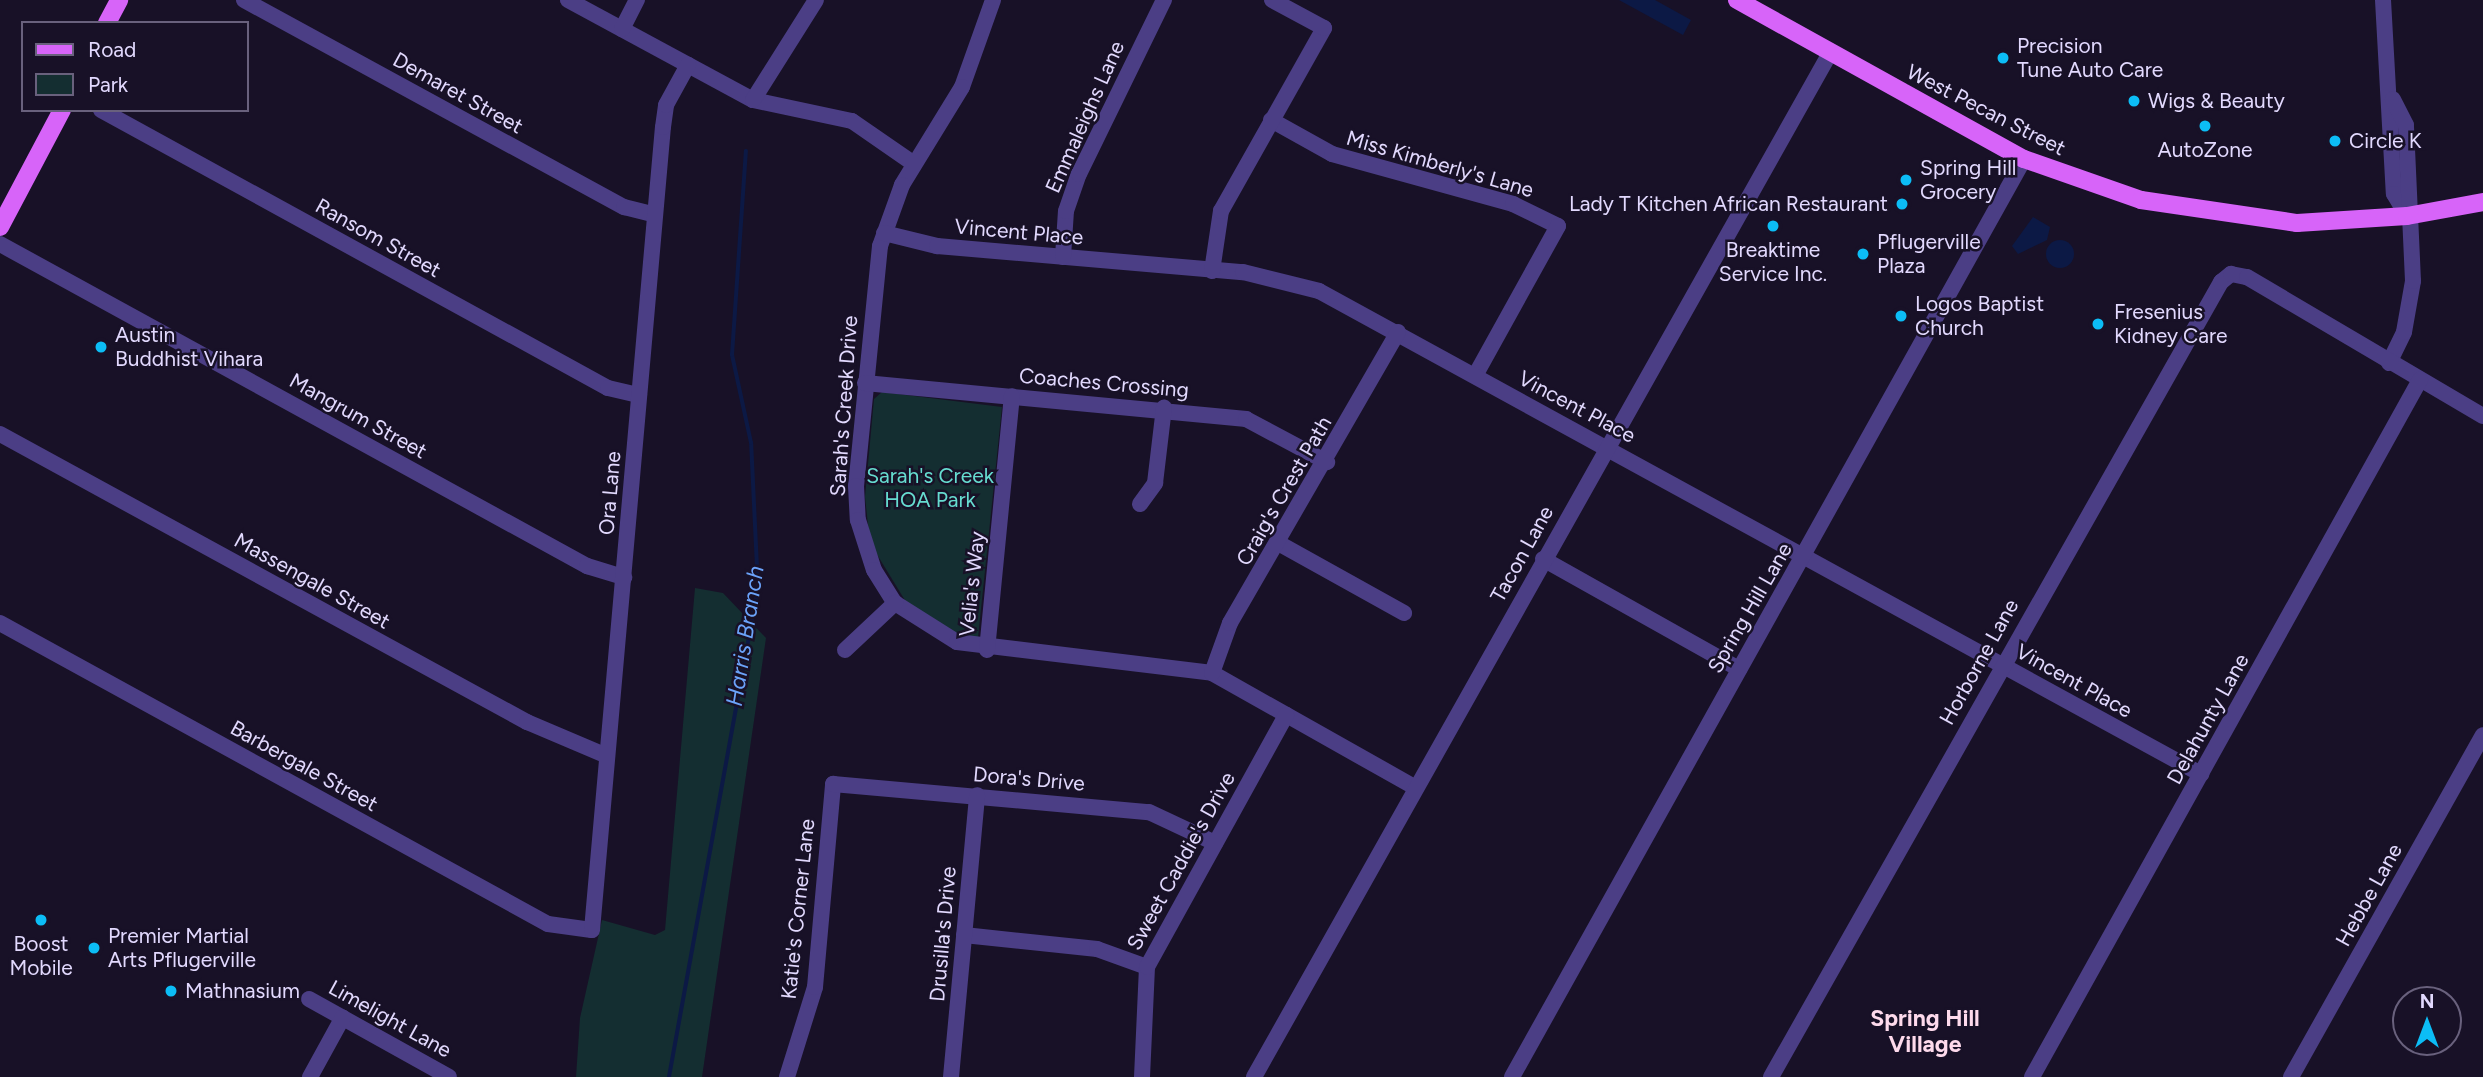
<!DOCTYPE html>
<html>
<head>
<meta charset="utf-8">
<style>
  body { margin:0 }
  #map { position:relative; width:2483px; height:1077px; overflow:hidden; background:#181127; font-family:Figtree,sans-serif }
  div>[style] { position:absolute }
  .green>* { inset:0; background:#142e31 }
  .water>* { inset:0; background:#0c1945 }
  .round { border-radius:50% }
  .stream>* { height:3.5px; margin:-1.75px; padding:0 1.75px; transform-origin:1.75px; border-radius:1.75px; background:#0c1945 }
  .minor>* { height:16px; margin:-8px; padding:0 8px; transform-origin:8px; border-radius:8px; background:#4b3e85 }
  .major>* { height:18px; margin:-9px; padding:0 9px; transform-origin:9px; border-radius:9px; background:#d764f9 }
  .dots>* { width:19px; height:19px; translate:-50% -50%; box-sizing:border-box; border:4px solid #181127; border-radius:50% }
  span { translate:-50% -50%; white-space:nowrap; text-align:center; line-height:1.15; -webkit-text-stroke:5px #181127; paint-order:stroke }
  .poi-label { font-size:21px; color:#e2d9fe }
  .left { translate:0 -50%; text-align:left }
  .right { translate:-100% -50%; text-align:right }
  .street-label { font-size:21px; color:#e2d9fe }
  .park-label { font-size:21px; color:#66dcd0 }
  .water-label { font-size:23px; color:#6ba3fa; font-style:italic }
  .neighbourhood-label { font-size:23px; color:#fedaec; font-weight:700 }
  .legend { position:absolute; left:21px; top:21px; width:228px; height:91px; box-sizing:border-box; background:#181127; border:2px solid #69617d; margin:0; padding:9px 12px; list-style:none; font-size:21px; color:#e2d9fe }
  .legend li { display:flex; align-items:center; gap:14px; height:35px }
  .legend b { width:35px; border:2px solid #69617d }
  .north { position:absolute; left:2392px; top:986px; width:70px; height:70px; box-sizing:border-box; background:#181127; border:2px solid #69617d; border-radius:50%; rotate:0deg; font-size:19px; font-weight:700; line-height:28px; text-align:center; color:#e2d9fe }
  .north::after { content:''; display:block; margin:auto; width:24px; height:32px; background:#0cbdf6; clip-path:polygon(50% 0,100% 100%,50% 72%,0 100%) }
</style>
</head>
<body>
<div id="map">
  <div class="green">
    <div style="clip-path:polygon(882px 392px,1002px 407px,978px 638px,964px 638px,906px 602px,870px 543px,865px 497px,874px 399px)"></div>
    <div style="clip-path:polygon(695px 588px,723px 593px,766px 638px,702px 1077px,576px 1077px,580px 1018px,602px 920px,655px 935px,665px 930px)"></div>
  </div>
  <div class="water">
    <div style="clip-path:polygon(1619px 0,1655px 0,1691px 20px,1683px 35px)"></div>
    <div style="clip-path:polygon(2033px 217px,2050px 227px,2047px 240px,2018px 254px,2012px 246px)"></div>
    <div class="round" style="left:2046px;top:240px;width:28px;height:28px"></div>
  </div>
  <div class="stream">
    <div style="left:669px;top:1077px;width:496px;rotate:-79.7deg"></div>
    <div style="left:758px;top:589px;width:146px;rotate:-92.7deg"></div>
    <div style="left:751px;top:443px;width:90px;rotate:-102.2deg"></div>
    <div style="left:732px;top:355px;width:204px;rotate:-86.1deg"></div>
  </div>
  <div class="minor">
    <div style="left:244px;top:0;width:433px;rotate:28.6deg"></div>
    <div style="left:624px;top:207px;width:32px;rotate:14deg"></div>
    <div style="left:568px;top:0;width:210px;rotate:28.4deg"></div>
    <div style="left:753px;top:100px;width:101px;rotate:12deg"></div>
    <div style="left:852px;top:121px;width:75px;rotate:34.7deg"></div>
    <div style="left:993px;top:0;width:92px;rotate:109.6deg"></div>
    <div style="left:962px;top:87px;width:115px;rotate:121.5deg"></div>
    <div style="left:902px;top:185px;width:65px;rotate:109.8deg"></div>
    <div style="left:880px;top:246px;width:241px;rotate:95.7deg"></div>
    <div style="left:856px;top:486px;width:34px;rotate:87deg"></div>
    <div style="left:858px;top:520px;width:52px;rotate:72.3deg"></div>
    <div style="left:874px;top:570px;width:39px;rotate:58deg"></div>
    <div style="left:895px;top:603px;width:73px;rotate:32.2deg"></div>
    <div style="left:957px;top:642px;width:257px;rotate:6.9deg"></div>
    <div style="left:1212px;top:673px;width:234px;rotate:29.4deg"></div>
    <div style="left:2383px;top:0;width:194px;rotate:86.8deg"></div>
    <div style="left:2394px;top:194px;width:26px;rotate:59deg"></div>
    <div style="left:622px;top:29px;width:33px;rotate:-63deg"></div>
    <div style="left:753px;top:100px;width:118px;rotate:-57.8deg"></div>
    <div style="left:101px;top:110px;width:578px;rotate:28.74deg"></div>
    <div style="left:608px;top:388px;width:32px;rotate:13deg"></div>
    <div style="left:1271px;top:120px;width:70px;rotate:29.1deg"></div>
    <div style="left:1332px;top:154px;width:188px;rotate:15.4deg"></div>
    <div style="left:1513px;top:204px;width:50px;rotate:26.1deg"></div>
    <div style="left:1558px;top:226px;width:171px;rotate:119deg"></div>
    <div style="left:884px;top:233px;width:55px;rotate:13.8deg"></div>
    <div style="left:937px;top:246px;width:307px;rotate:4.9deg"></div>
    <div style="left:1243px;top:272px;width:78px;rotate:14deg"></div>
    <div style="left:1319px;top:291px;width:1006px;rotate:28.71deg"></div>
    <div style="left:0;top:244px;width:670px;rotate:28.75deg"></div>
    <div style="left:587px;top:566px;width:39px;rotate:17deg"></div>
    <div style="left:1063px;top:257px;width:46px;rotate:-86.3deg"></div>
    <div style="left:1066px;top:211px;width:39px;rotate:-71deg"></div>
    <div style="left:1079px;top:174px;width:194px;rotate:-64deg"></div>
    <div style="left:1212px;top:271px;width:61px;rotate:-81.5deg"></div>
    <div style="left:1221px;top:211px;width:210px;rotate:-60.6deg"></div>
    <div style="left:1324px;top:28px;width:59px;rotate:-151.7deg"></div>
    <div style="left:2389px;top:363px;width:34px;rotate:-64deg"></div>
    <div style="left:2404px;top:332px;width:52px;rotate:-80deg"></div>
    <div style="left:2413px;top:281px;width:156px;rotate:-92.6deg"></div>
    <div style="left:2406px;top:125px;width:29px;rotate:-117deg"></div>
    <div style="left:865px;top:383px;width:383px;rotate:5.4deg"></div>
    <div style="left:1246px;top:419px;width:92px;rotate:28deg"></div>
    <div style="left:0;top:434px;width:601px;rotate:28.66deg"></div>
    <div style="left:527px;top:722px;width:87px;rotate:23deg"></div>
    <div style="left:1140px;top:504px;width:26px;rotate:-54deg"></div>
    <div style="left:1155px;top:483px;width:76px;rotate:-83.2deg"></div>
    <div style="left:1280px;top:544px;width:142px;rotate:29.1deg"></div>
    <div style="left:1543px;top:559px;width:225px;rotate:29.3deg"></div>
    <div style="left:0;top:623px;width:625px;rotate:28.78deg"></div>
    <div style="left:548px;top:924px;width:44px;rotate:7.8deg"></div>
    <div style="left:592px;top:930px;width:806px;rotate:-84.95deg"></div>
    <div style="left:663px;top:127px;width:22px;rotate:-82deg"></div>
    <div style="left:666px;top:105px;width:46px;rotate:-61.2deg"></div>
    <div style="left:845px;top:650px;width:69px;rotate:-43.2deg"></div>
    <div style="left:987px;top:650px;width:255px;rotate:-84.4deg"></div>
    <div style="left:1212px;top:673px;width:53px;rotate:-70.2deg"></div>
    <div style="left:1230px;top:623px;width:336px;rotate:-60deg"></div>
    <div style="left:964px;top:935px;width:134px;rotate:6deg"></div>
    <div style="left:1097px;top:949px;width:53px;rotate:19.8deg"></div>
    <div style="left:309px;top:999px;width:160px;rotate:29.1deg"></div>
    <div style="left:310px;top:1077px;width:68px;rotate:-61.2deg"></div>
    <div style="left:787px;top:1077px;width:94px;rotate:-72.7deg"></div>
    <div style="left:815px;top:987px;width:204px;rotate:-84.9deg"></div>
    <div style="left:833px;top:784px;width:317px;rotate:5.1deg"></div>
    <div style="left:1149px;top:812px;width:73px;rotate:25.2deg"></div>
    <div style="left:951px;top:1077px;width:283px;rotate:-84.7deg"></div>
    <div style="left:1142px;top:1077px;width:110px;rotate:-87.4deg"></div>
    <div style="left:1147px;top:967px;width:288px;rotate:-61.1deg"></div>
    <div style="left:1254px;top:1077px;width:1175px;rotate:-60.64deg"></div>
    <div style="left:1512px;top:1077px;width:1051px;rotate:-60.85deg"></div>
    <div style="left:1771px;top:1077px;width:914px;rotate:-60.49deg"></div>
    <div style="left:2221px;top:282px;width:13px;rotate:-39deg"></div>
    <div style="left:2231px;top:274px;width:16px;rotate:11deg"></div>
    <div style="left:2247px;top:277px;width:274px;rotate:30.5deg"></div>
    <div style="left:2032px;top:1077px;width:798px;rotate:-60.9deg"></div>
    <div style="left:2291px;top:1077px;width:392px;rotate:-60.7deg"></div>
  </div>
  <div class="major">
    <div style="left:1737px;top:0;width:328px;rotate:29deg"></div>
    <div style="left:2024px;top:159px;width:124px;rotate:19.3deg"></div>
    <div style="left:2141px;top:200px;width:158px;rotate:8.4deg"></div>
    <div style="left:2297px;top:223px;width:110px;rotate:-3.6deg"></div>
    <div style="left:2407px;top:216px;width:77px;rotate:-10.4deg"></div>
    <div style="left:107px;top:23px;width:26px;rotate:-62deg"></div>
    <div style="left:0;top:227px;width:132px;rotate:-62.1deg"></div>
  </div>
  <div class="dots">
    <div style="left:2003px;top:58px;background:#0cbdf6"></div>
    <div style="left:2134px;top:101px;background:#0cbdf6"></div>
    <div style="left:2205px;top:126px;background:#0cbdf6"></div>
    <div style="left:2335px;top:141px;background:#0cbdf6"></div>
    <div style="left:1906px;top:180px;background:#0cbdf6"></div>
    <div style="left:1902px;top:204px;background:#0cbdf6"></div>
    <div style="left:1773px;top:226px;background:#0cbdf6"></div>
    <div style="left:1863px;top:254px;background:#0cbdf6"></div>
    <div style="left:1901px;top:316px;background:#0cbdf6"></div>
    <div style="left:2098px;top:324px;background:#0cbdf6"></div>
    <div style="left:101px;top:347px;background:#0cbdf6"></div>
    <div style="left:41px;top:920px;background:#0cbdf6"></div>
    <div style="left:94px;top:948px;background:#0cbdf6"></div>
    <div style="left:171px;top:991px;background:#0cbdf6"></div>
  </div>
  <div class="poi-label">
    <span class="left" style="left:2017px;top:58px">Precision<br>Tune Auto Care</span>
    <span class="left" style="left:2148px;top:101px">Wigs &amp; Beauty</span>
    <span class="left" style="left:2349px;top:141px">Circle K</span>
    <span style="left:2205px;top:150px">AutoZone</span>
    <span class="left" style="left:1920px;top:180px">Spring Hill<br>Grocery</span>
    <span class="right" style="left:1888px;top:204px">Lady T Kitchen African Restaurant</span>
    <span class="left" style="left:1877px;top:254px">Pflugerville<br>Plaza</span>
    <span style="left:1773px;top:262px">Breaktime<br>Service Inc.</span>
    <span class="left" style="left:1915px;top:316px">Logos Baptist<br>Church</span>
    <span class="left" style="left:2114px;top:324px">Fresenius<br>Kidney Care</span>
    <span class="left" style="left:115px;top:347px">Austin<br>Buddhist Vihara</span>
    <span class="left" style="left:108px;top:948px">Premier Martial<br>Arts Pflugerville</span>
    <span style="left:41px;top:956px">Boost<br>Mobile</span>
    <span class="left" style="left:185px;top:991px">Mathnasium</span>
  </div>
  <div class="street-label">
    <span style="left:458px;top:93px;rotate:29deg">Demaret Street</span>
    <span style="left:1986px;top:110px;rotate:27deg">West Pecan Street</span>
    <span style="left:1085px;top:117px;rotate:-66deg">Emmaleighs Lane</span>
    <span style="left:1440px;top:164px;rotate:16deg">Miss Kimberly's Lane</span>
    <span style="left:1019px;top:232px;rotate:5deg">Vincent Place</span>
    <span style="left:378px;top:238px;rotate:29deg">Ransom Street</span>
    <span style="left:1104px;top:383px;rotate:5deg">Coaches Crossing</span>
    <span style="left:844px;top:406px;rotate:-86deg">Sarah's Creek Drive</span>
    <span style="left:1577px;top:407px;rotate:28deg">Vincent Place</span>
    <span style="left:358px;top:416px;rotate:29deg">Mangrum Street</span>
    <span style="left:1284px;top:491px;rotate:-60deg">Craig's Crest Path</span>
    <span style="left:610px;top:493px;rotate:-85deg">Ora Lane</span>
    <span style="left:1522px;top:554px;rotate:-61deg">Tacon Lane</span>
    <span style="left:312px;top:581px;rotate:29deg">Massengale Street</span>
    <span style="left:972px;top:584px;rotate:-84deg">Velia's Way</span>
    <span style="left:1750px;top:608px;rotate:-60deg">Spring Hill Lane</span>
    <span style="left:1979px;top:662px;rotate:-61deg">Horborne Lane</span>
    <span style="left:2074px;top:681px;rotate:29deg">Vincent Place</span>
    <span style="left:2208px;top:719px;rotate:-61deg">Delahunty Lane</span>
    <span style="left:304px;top:766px;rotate:29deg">Barbergale Street</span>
    <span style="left:1029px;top:779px;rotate:5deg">Dora's Drive</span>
    <span style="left:1181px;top:861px;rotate:-61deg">Sweet Caddie's Drive</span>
    <span style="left:2369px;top:895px;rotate:-61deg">Hebbe Lane</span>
    <span style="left:798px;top:909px;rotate:-84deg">Katie's Corner Lane</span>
    <span style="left:943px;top:934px;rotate:-85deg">Drusilla's Drive</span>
    <span style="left:390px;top:1019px;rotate:29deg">Limelight Lane</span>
  </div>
  <div class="park-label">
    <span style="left:930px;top:488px">Sarah's Creek<br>HOA Park</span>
  </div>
  <div class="water-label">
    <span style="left:745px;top:636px;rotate:-81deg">Harris Branch</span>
  </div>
  <div class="neighbourhood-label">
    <span style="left:1925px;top:1031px">Spring Hill<br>Village</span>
  </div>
  <ul class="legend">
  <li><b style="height:9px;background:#d764f9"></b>Road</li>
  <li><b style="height:19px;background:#142e31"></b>Park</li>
  </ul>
  <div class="north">N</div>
</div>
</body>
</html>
